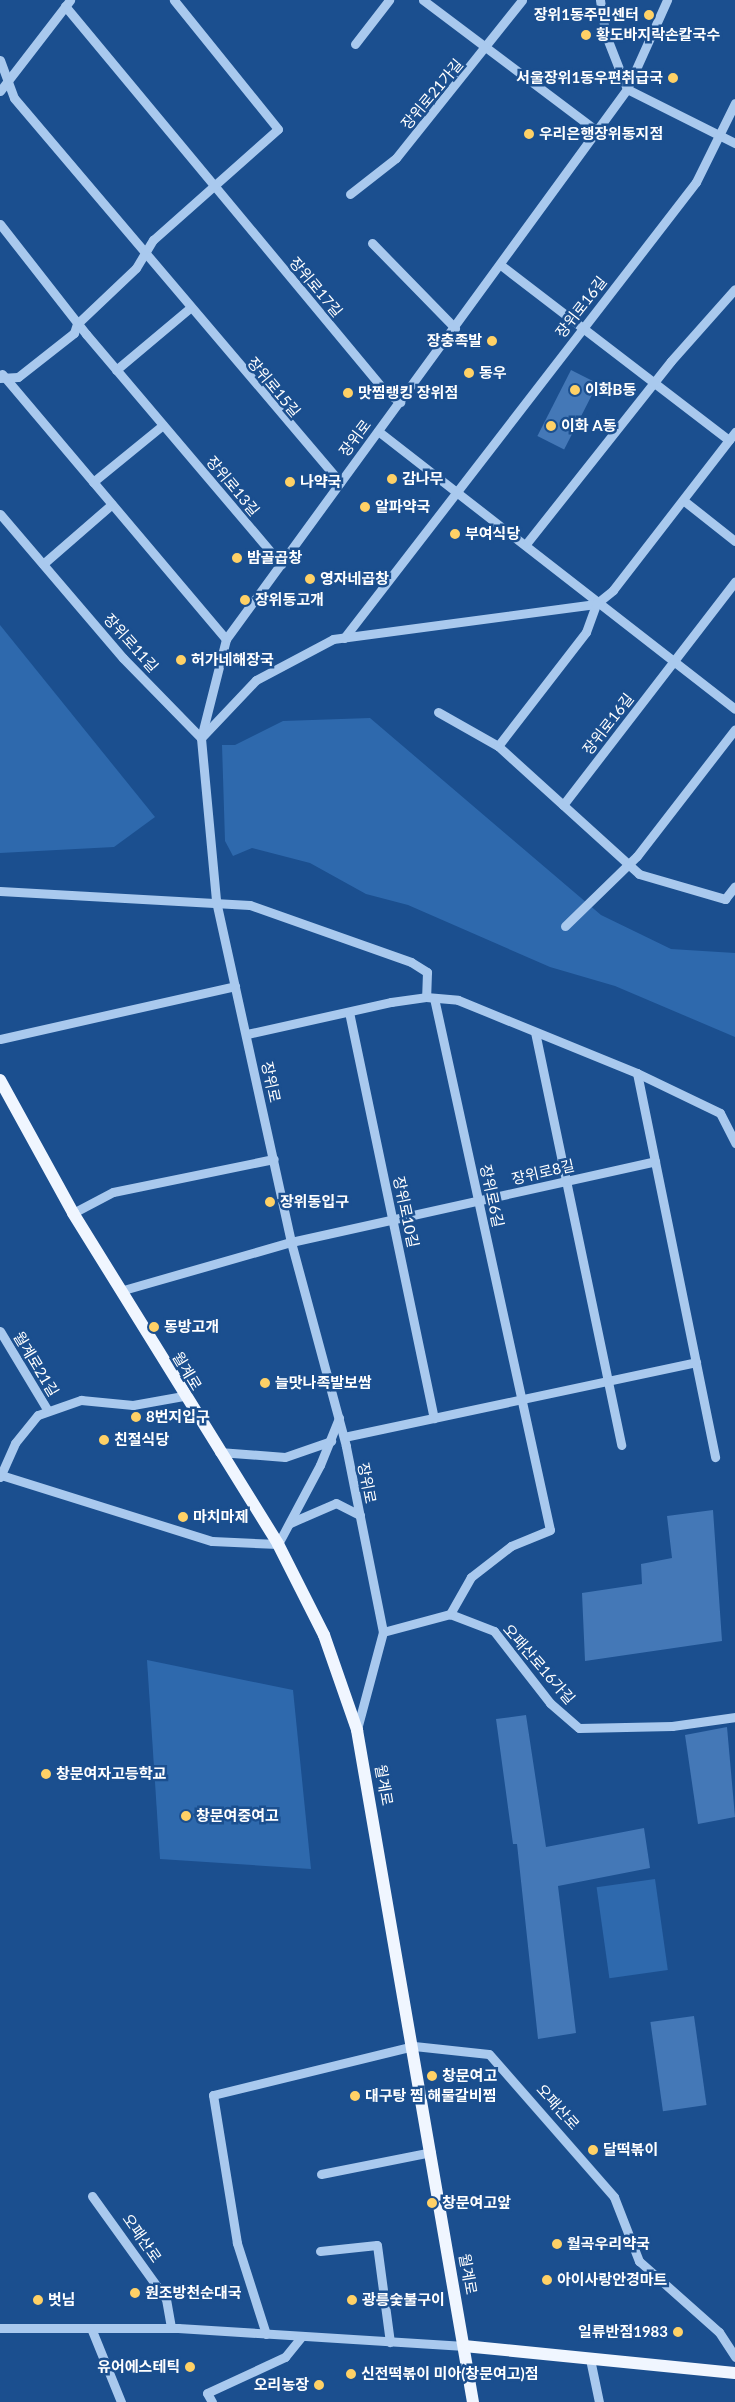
<!DOCTYPE html>
<html>
<head>
<meta charset="utf-8">
<style>
  body { margin:0 }
  #map { position:relative; width:735px; height:2402px; overflow:hidden; background:#1b4f8f; font-family:Lato,"Noto Sans KR",sans-serif }
  div>[style] { position:absolute }
  .green>* { inset:0; background:#2e69ad; transform-origin:0 0 }
  .building>* { inset:0; background:#4478b7; transform-origin:0 0 }
  .minor>* { height:9px; margin:-4.5px; padding:0 4.5px; transform-origin:4.5px; border-radius:4.5px; background:#a9c9ee }
  .major>* { height:12px; margin:-6px; padding:0 6px; transform-origin:6px; border-radius:6px; background:#f0f6ff }
  .dots>* { width:14px; height:14px; translate:-50% -50%; box-sizing:border-box; border:2px solid #1b4f8f; border-radius:50% }
  span { translate:-50% -50%; white-space:nowrap; text-align:center; line-height:1.15; -webkit-text-stroke:5px #1b4f8f; paint-order:stroke }
  .poi-label { font-size:15px; color:#fff; font-weight:700 }
  .right { translate:-100% -50%; text-align:right }
  .left { translate:0 -50%; text-align:left }
  .street-label { font-size:15px; color:#fff }
</style>
</head>
<body>
<div id="map">
  <div class="green">
    <div style="clip-path:polygon(0 625px,155px 817px,114px 847px,0 853px)"></div>
    <div style="clip-path:polygon(370px 718px,601px 915px,671px 949px,735px 953px,735px 1037px,615px 986px,550px 967px,408px 905px,366px 894px,310px 863px,252px 848px,233px 856px,225px 841px,222px 745px,235px 745px,283px 721px)"></div>
    <div style="clip-path:polygon(147px 1660px,293px 1690px,311px 1869px,160px 1859px)"></div>
    <div style="left:655px;top:1879px;width:92px;height:59px;rotate:82deg"></div>
  </div>
  <div class="building">
    <div style="left:571px;top:370px;width:30px;height:74px;rotate:27deg"></div>
    <div style="clip-path:polygon(713px 1510px,722px 1641px,585px 1661px,582px 1593px,642px 1584px,641px 1564px,672px 1558px,667px 1516px)"></div>
    <div style="clip-path:polygon(526px 1715px,546px 1847px,644px 1828px,650px 1868px,558px 1886px,576px 2033px,538px 2039px,517px 1844px,513px 1844px,496px 1719px)"></div>
    <div style="clip-path:polygon(727px 1727px,735px 1817px,698px 1824px,685px 1735px)"></div>
    <div style="left:694px;top:2016px;width:90px;height:44px;rotate:82deg"></div>
  </div>
  <div class="minor">
    <div style="left:423px;top:0;width:218px;rotate:37deg"></div>
    <div style="left:600px;top:0;width:33px;rotate:81deg"></div>
    <div style="left:605px;top:33px;width:60px;rotate:68.6deg"></div>
    <div style="left:627px;top:89px;width:121px;rotate:26.6deg"></div>
    <div style="left:65px;top:6px;width:501px;rotate:50.27deg"></div>
    <div style="left:385px;top:391px;width:19px;rotate:36deg"></div>
    <div style="left:355px;top:44px;width:56px;rotate:-52.3deg"></div>
    <div style="left:0;top:60px;width:40px;rotate:69.8deg"></div>
    <div style="left:14px;top:98px;width:504px;rotate:49.67deg"></div>
    <div style="left:0;top:91px;width:115px;rotate:-52.4deg"></div>
    <div style="left:350px;top:194px;width:58px;rotate:-38deg"></div>
    <div style="left:396px;top:158px;width:202px;rotate:-51.4deg"></div>
    <div style="left:0;top:224px;width:140px;rotate:52deg"></div>
    <div style="left:86px;top:334px;width:302px;rotate:49.7deg"></div>
    <div style="left:372px;top:243px;width:119px;rotate:45.7deg"></div>
    <div style="left:502px;top:266px;width:286px;rotate:37.5deg"></div>
    <div style="left:116px;top:370px;width:97px;rotate:-40deg"></div>
    <div style="left:2px;top:374px;width:347px;rotate:49.8deg"></div>
    <div style="left:0;top:378px;width:18px;rotate:-3deg"></div>
    <div style="left:18px;top:377px;width:71px;rotate:-38.2deg"></div>
    <div style="left:74px;top:333px;width:9px;rotate:-72deg"></div>
    <div style="left:77px;top:324px;width:81px;rotate:-43.5deg"></div>
    <div style="left:136px;top:268px;width:33px;rotate:-59deg"></div>
    <div style="left:153px;top:240px;width:167px;rotate:-41.6deg"></div>
    <div style="left:278px;top:129px;width:166px;rotate:-128.9deg"></div>
    <div style="left:378px;top:431px;width:452px;rotate:37.9deg"></div>
    <div style="left:93px;top:482px;width:90px;rotate:-39.2deg"></div>
    <div style="left:683px;top:500px;width:66px;rotate:38.3deg"></div>
    <div style="left:0;top:514px;width:189px;rotate:49.5deg"></div>
    <div style="left:123px;top:658px;width:112px;rotate:45.7deg"></div>
    <div style="left:201px;top:738px;width:80px;rotate:-46.5deg"></div>
    <div style="left:256px;top:680px;width:87px;rotate:-28deg"></div>
    <div style="left:333px;top:639px;width:265px;rotate:-7.6deg"></div>
    <div style="left:526px;top:544px;width:233px;rotate:-51.6deg"></div>
    <div style="left:671px;top:361px;width:96px;rotate:-48.4deg"></div>
    <div style="left:43px;top:564px;width:91px;rotate:-41deg"></div>
    <div style="left:344px;top:638px;width:576px;rotate:-52.33deg"></div>
    <div style="left:696px;top:182px;width:88px;rotate:-63.7deg"></div>
    <div style="left:438px;top:712px;width:69px;rotate:29.5deg"></div>
    <div style="left:498px;top:746px;width:190px;rotate:42.2deg"></div>
    <div style="left:639px;top:874px;width:90px;rotate:16.2deg"></div>
    <div style="left:725px;top:899px;width:16px;rotate:-52deg"></div>
    <div style="left:498px;top:746px;width:144px;rotate:-52.3deg"></div>
    <div style="left:586px;top:632px;width:30px;rotate:-70deg"></div>
    <div style="left:596px;top:604px;width:22px;rotate:-39deg"></div>
    <div style="left:613px;top:590px;width:200px;rotate:-52.3deg"></div>
    <div style="left:563px;top:805px;width:282px;rotate:-52.4deg"></div>
    <div style="left:0;top:891px;width:250px;rotate:3.2deg"></div>
    <div style="left:250px;top:905px;width:171px;rotate:19.5deg"></div>
    <div style="left:411px;top:962px;width:19px;rotate:32deg"></div>
    <div style="left:427px;top:972px;width:25px;rotate:92deg"></div>
    <div style="left:565px;top:926px;width:100px;rotate:-44.2deg"></div>
    <div style="left:637px;top:856px;width:160px;rotate:-52.3deg"></div>
    <div style="left:434px;top:998px;width:544px;rotate:77.7deg"></div>
    <div style="left:550px;top:1530px;width:42px;rotate:157.7deg"></div>
    <div style="left:511px;top:1546px;width:51px;rotate:142.2deg"></div>
    <div style="left:471px;top:1577px;width:43px;rotate:119.6deg"></div>
    <div style="left:349px;top:1012px;width:415px;rotate:78.2deg"></div>
    <div style="left:535px;top:1032px;width:422px;rotate:78.2deg"></div>
    <div style="left:247px;top:1034px;width:148px;rotate:-12.5deg"></div>
    <div style="left:391px;top:1002px;width:35px;rotate:-8deg"></div>
    <div style="left:426px;top:997px;width:32px;rotate:5deg"></div>
    <div style="left:458px;top:1000px;width:193px;rotate:22.2deg"></div>
    <div style="left:637px;top:1073px;width:92px;rotate:25.7deg"></div>
    <div style="left:720px;top:1113px;width:34px;rotate:63deg"></div>
    <div style="left:0;top:1039px;width:241px;rotate:-12.7deg"></div>
    <div style="left:637px;top:1073px;width:392px;rotate:78.5deg"></div>
    <div style="left:73px;top:1213px;width:45px;rotate:-27.7deg"></div>
    <div style="left:113px;top:1192px;width:164px;rotate:-11.6deg"></div>
    <div style="left:120px;top:1291px;width:178px;rotate:-16deg"></div>
    <div style="left:291px;top:1242px;width:373px;rotate:-12.5deg"></div>
    <div style="left:0;top:1331px;width:93px;rotate:59deg"></div>
    <div style="left:344px;top:1437px;width:360px;rotate:-12deg"></div>
    <div style="left:219px;top:1452px;width:66px;rotate:4.3deg"></div>
    <div style="left:285px;top:1457px;width:49px;rotate:-19.2deg"></div>
    <div style="left:1px;top:1475px;width:221px;rotate:17.4deg"></div>
    <div style="left:212px;top:1541px;width:66px;rotate:2.6deg"></div>
    <div style="left:278px;top:1544px;width:89px;rotate:-62deg"></div>
    <div style="left:320px;top:1465px;width:51px;rotate:-68deg"></div>
    <div style="left:0;top:1477px;width:37px;rotate:-66deg"></div>
    <div style="left:15px;top:1443px;width:36px;rotate:-51deg"></div>
    <div style="left:38px;top:1415px;width:46px;rotate:-19.2deg"></div>
    <div style="left:81px;top:1400px;width:52px;rotate:5.5deg"></div>
    <div style="left:133px;top:1405px;width:51px;rotate:-10.2deg"></div>
    <div style="left:290px;top:1523px;width:50px;rotate:-23.5deg"></div>
    <div style="left:336px;top:1503px;width:27px;rotate:27deg"></div>
    <div style="left:383px;top:1632px;width:69px;rotate:-15deg"></div>
    <div style="left:450px;top:1614px;width:47px;rotate:21.1deg"></div>
    <div style="left:494px;top:1631px;width:91px;rotate:52.1deg"></div>
    <div style="left:550px;top:1703px;width:38px;rotate:41deg"></div>
    <div style="left:579px;top:1728px;width:93px;rotate:-1.2deg"></div>
    <div style="left:672px;top:1726px;width:64px;rotate:-8.1deg"></div>
    <div style="left:357px;top:1729px;width:100px;rotate:-75deg"></div>
    <div style="left:383px;top:1632px;width:190px;rotate:-101.3deg"></div>
    <div style="left:346px;top:1446px;width:211px;rotate:-105.1deg"></div>
    <div style="left:291px;top:1242px;width:350px;rotate:-102.4deg"></div>
    <div style="left:216px;top:900px;width:163px;rotate:-95.3deg"></div>
    <div style="left:201px;top:738px;width:102px;rotate:-75.8deg"></div>
    <div style="left:226px;top:639px;width:681px;rotate:-53.9deg"></div>
    <div style="left:627px;top:89px;width:98px;rotate:-65.8deg"></div>
    <div style="left:321px;top:2174px;width:112px;rotate:-11.3deg"></div>
    <div style="left:92px;top:2196px;width:127px;rotate:54.3deg"></div>
    <div style="left:166px;top:2299px;width:29px;rotate:80deg"></div>
    <div style="left:320px;top:2251px;width:57px;rotate:-6deg"></div>
    <div style="left:377px;top:2245px;width:98px;rotate:82.4deg"></div>
    <div style="left:0;top:2328px;width:178px"></div>
    <div style="left:178px;top:2328px;width:287px;rotate:3.6deg"></div>
    <div style="left:91px;top:2328px;width:80px;rotate:67.9deg"></div>
    <div style="left:266px;top:2334px;width:96px;rotate:-107.7deg"></div>
    <div style="left:237px;top:2243px;width:150px;rotate:-99.2deg"></div>
    <div style="left:213px;top:2095px;width:207px;rotate:-13.7deg"></div>
    <div style="left:414px;top:2046px;width:75px;rotate:6.1deg"></div>
    <div style="left:489px;top:2054px;width:190px;rotate:48.8deg"></div>
    <div style="left:614px;top:2197px;width:69px;rotate:68.7deg"></div>
    <div style="left:639px;top:2261px;width:107px;rotate:41.6deg"></div>
    <div style="left:719px;top:2332px;width:30px;rotate:57deg"></div>
    <div style="left:590px;top:2359px;width:44px;rotate:78.2deg"></div>
    <div style="left:212px;top:2402px;width:10px;rotate:-119deg"></div>
    <div style="left:207px;top:2393px;width:86px;rotate:-24.8deg"></div>
    <div style="left:285px;top:2357px;width:27px;rotate:-51deg"></div>
  </div>
  <div class="major">
    <div style="left:0;top:1080px;width:152px;rotate:61.2deg"></div>
    <div style="left:73px;top:1213px;width:389px;rotate:58.2deg"></div>
    <div style="left:278px;top:1544px;width:102px;rotate:63.2deg"></div>
    <div style="left:324px;top:1635px;width:101px;rotate:70.8deg"></div>
    <div style="left:357px;top:1730px;width:682px;rotate:80.21deg"></div>
    <div style="left:464px;top:2346px;width:272px;rotate:5.7deg"></div>
  </div>
  <div class="dots">
    <div style="left:649px;top:15px;background:#ffd166"></div>
    <div style="left:586px;top:35px;background:#ffd166"></div>
    <div style="left:673px;top:78px;background:#ffd166"></div>
    <div style="left:529px;top:134px;background:#ffd166"></div>
    <div style="left:492px;top:341px;background:#ffd166"></div>
    <div style="left:469px;top:373px;background:#ffd166"></div>
    <div style="left:575px;top:390px;background:#ffd166"></div>
    <div style="left:348px;top:393px;background:#ffd166"></div>
    <div style="left:551px;top:426px;background:#ffd166"></div>
    <div style="left:392px;top:479px;background:#ffd166"></div>
    <div style="left:290px;top:482px;background:#ffd166"></div>
    <div style="left:365px;top:507px;background:#ffd166"></div>
    <div style="left:455px;top:534px;background:#ffd166"></div>
    <div style="left:237px;top:558px;background:#ffd166"></div>
    <div style="left:310px;top:579px;background:#ffd166"></div>
    <div style="left:245px;top:600px;background:#ffd166"></div>
    <div style="left:181px;top:660px;background:#ffd166"></div>
    <div style="left:270px;top:1202px;background:#ffd166"></div>
    <div style="left:154px;top:1327px;background:#ffd166"></div>
    <div style="left:265px;top:1383px;background:#ffd166"></div>
    <div style="left:136px;top:1417px;background:#ffd166"></div>
    <div style="left:104px;top:1440px;background:#ffd166"></div>
    <div style="left:183px;top:1517px;background:#ffd166"></div>
    <div style="left:46px;top:1774px;background:#ffd166"></div>
    <div style="left:186px;top:1816px;background:#ffd166"></div>
    <div style="left:432px;top:2076px;background:#ffd166"></div>
    <div style="left:355px;top:2096px;background:#ffd166"></div>
    <div style="left:593px;top:2150px;background:#ffd166"></div>
    <div style="left:432px;top:2203px;background:#ffd166"></div>
    <div style="left:557px;top:2244px;background:#ffd166"></div>
    <div style="left:547px;top:2280px;background:#ffd166"></div>
    <div style="left:135px;top:2293px;background:#ffd166"></div>
    <div style="left:38px;top:2300px;background:#ffd166"></div>
    <div style="left:352px;top:2300px;background:#ffd166"></div>
    <div style="left:678px;top:2332px;background:#ffd166"></div>
    <div style="left:190px;top:2367px;background:#ffd166"></div>
    <div style="left:351px;top:2374px;background:#ffd166"></div>
    <div style="left:319px;top:2385px;background:#ffd166"></div>
  </div>
  <div class="poi-label">
    <span class="right" style="left:639px;top:15px">장위1동주민센터</span>
    <span class="left" style="left:596px;top:35px">황도바지락손칼국수</span>
    <span class="right" style="left:663px;top:78px">서울장위1동우편취급국</span>
    <span class="left" style="left:539px;top:134px">우리은행장위동지점</span>
    <span class="right" style="left:482px;top:341px">장충족발</span>
    <span class="left" style="left:479px;top:373px">동우</span>
    <span class="left" style="left:585px;top:390px">이화B동</span>
    <span class="left" style="left:358px;top:393px">맛찜랭킹 장위점</span>
    <span class="left" style="left:561px;top:426px">이화 A동</span>
    <span class="left" style="left:402px;top:479px">감나무</span>
    <span class="left" style="left:300px;top:482px">나약국</span>
    <span class="left" style="left:375px;top:507px">알파약국</span>
    <span class="left" style="left:465px;top:534px">부여식당</span>
    <span class="left" style="left:247px;top:558px">밤골곱창</span>
    <span class="left" style="left:320px;top:579px">영자네곱창</span>
    <span class="left" style="left:255px;top:600px">장위동고개</span>
    <span class="left" style="left:191px;top:660px">허가네해장국</span>
    <span class="left" style="left:280px;top:1202px">장위동입구</span>
    <span class="left" style="left:164px;top:1327px">동방고개</span>
    <span class="left" style="left:275px;top:1383px">늘맛나족발보쌈</span>
    <span class="left" style="left:146px;top:1417px">8번지입구</span>
    <span class="left" style="left:114px;top:1440px">친절식당</span>
    <span class="left" style="left:193px;top:1517px">마치마제</span>
    <span class="left" style="left:56px;top:1774px">창문여자고등학교</span>
    <span class="left" style="left:196px;top:1816px">창문여중여고</span>
    <span class="left" style="left:442px;top:2076px">창문여고</span>
    <span class="left" style="left:365px;top:2096px">대구탕 찜 해물갈비찜</span>
    <span class="left" style="left:603px;top:2150px">달떡볶이</span>
    <span class="left" style="left:442px;top:2203px">창문여고앞</span>
    <span class="left" style="left:567px;top:2244px">월곡우리약국</span>
    <span class="left" style="left:557px;top:2280px">아이사랑안경마트</span>
    <span class="left" style="left:145px;top:2293px">원조방천순대국</span>
    <span class="left" style="left:48px;top:2300px">벗님</span>
    <span class="left" style="left:362px;top:2300px">광릉숯불구이</span>
    <span class="right" style="left:668px;top:2332px">일류반점1983</span>
    <span class="right" style="left:180px;top:2367px">유어에스테틱</span>
    <span class="left" style="left:361px;top:2374px">신전떡볶이 미아(창문여고)점</span>
    <span class="right" style="left:309px;top:2385px">오리농장</span>
  </div>
  <div class="street-label">
    <span style="left:432px;top:94px;rotate:-50deg">장위로21가길</span>
    <span style="left:316px;top:287px;rotate:50deg">장위로17길</span>
    <span style="left:581px;top:307px;rotate:-52deg">장위로16길</span>
    <span style="left:274px;top:387px;rotate:50deg">장위로15길</span>
    <span style="left:355px;top:438px;rotate:-53deg">장위로</span>
    <span style="left:233px;top:486px;rotate:50deg">장위로13길</span>
    <span style="left:131px;top:643px;rotate:48deg">장위로11길</span>
    <span style="left:608px;top:724px;rotate:-52deg">장위로16길</span>
    <span style="left:271px;top:1082px;rotate:78deg">장위로</span>
    <span style="left:543px;top:1172px;rotate:-13deg">장위로8길</span>
    <span style="left:492px;top:1196px;rotate:78deg">장위로6길</span>
    <span style="left:406px;top:1212px;rotate:78deg">장위로10길</span>
    <span style="left:36px;top:1364px;rotate:59deg">월계로21길</span>
    <span style="left:187px;top:1371px;rotate:59deg">월계로</span>
    <span style="left:367px;top:1483px;rotate:79deg">장위로</span>
    <span style="left:539px;top:1664px;rotate:49deg">오패산로16가길</span>
    <span style="left:384px;top:1785px;rotate:80deg">월계로</span>
    <span style="left:558px;top:2107px;rotate:48deg">오패산로</span>
    <span style="left:142px;top:2238px;rotate:55deg">오패산로</span>
    <span style="left:468px;top:2274px;rotate:80deg">월계로</span>
  </div>
</div>
</body>
</html>
